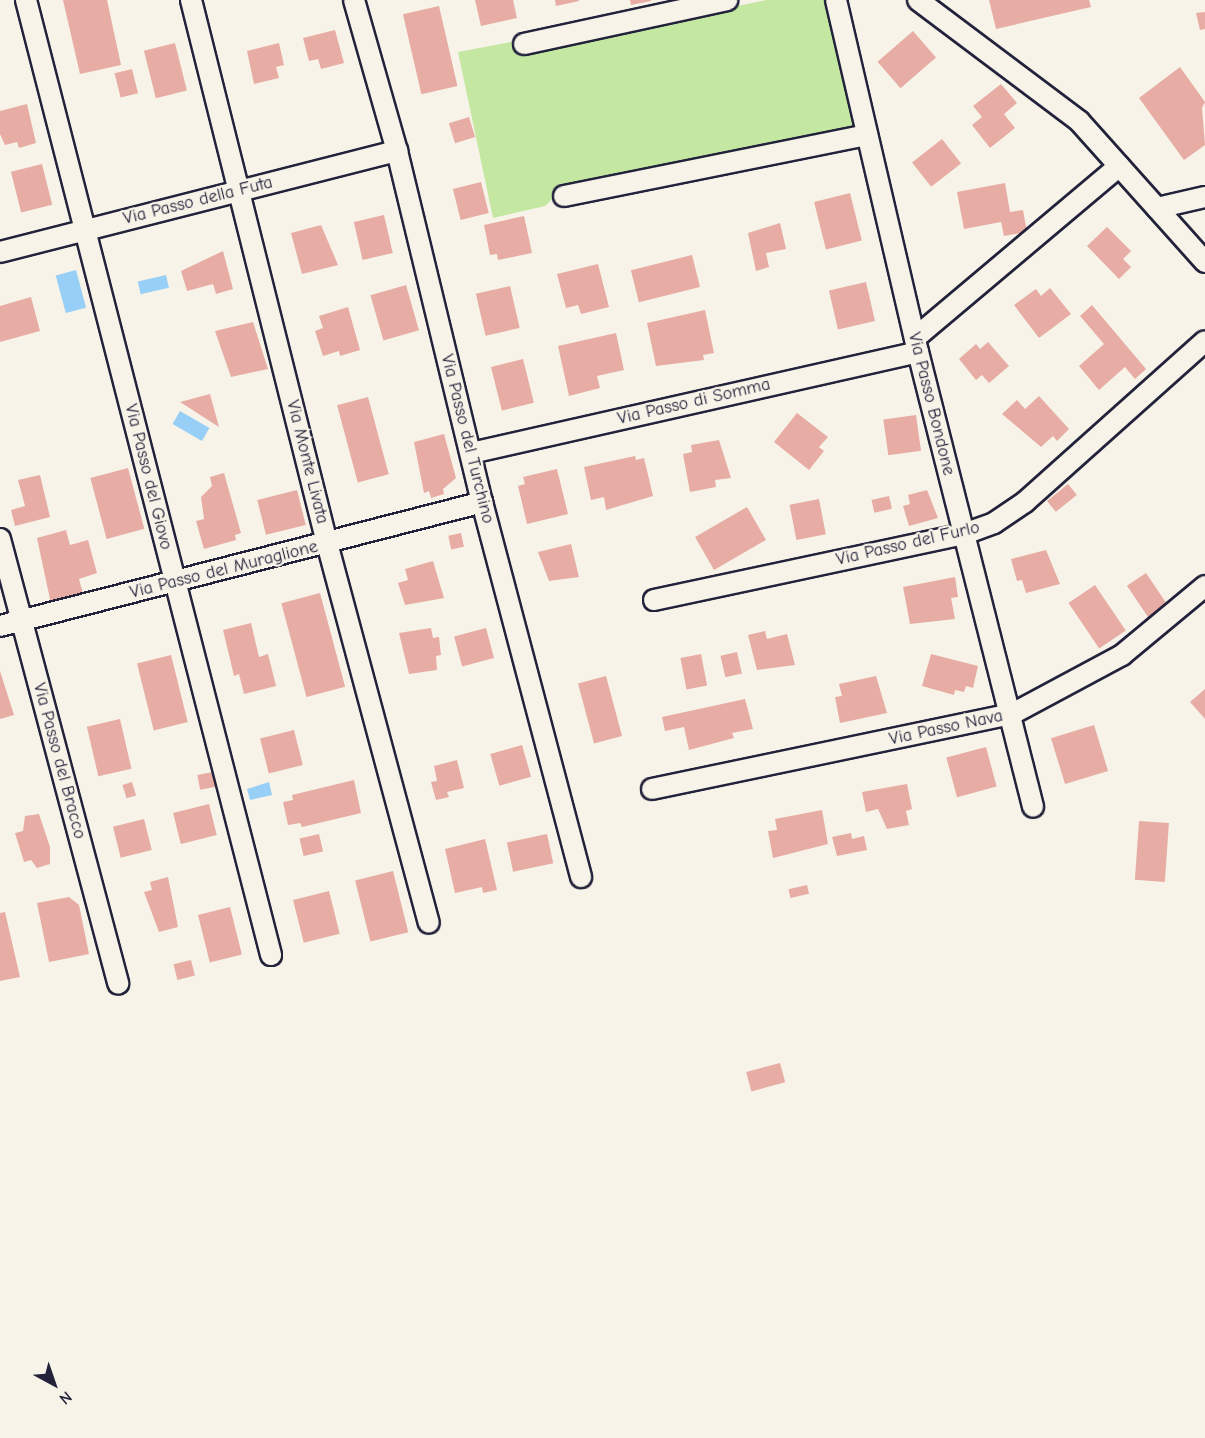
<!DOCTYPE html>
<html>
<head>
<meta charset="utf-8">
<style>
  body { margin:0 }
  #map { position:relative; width:1205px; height:1438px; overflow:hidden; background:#f7f3e8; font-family:"Comic Neue",sans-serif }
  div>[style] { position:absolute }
  .green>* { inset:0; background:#c4e8a2 }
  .water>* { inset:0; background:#98cff7; transform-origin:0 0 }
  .building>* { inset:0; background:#e7ada4; transform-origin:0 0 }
  .roads { filter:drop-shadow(2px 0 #22223b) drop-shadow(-2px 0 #22223b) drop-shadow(0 2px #22223b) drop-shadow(0 -2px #22223b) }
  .street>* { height:20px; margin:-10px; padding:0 10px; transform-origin:10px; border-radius:10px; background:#f7f3e8 }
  span { translate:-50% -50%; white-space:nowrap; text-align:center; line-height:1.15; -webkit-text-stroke:4.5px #f7f3e8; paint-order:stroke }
  .street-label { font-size:18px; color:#22223b }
  .north { position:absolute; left:24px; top:1354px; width:60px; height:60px; -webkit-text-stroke:4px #f7f3e8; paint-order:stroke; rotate:140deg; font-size:16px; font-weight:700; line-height:24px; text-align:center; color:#22223b }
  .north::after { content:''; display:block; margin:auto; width:21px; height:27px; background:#22223b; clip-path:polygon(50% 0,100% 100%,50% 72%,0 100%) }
</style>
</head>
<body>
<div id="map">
  <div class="green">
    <div style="clip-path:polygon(767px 0,830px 0,862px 128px,557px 195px,545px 206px,493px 218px,458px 52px,516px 41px,518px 51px)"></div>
  </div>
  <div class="water">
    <div style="left:76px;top:270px;width:39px;height:21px;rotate:75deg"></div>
    <div style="left:166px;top:275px;width:13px;height:29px;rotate:77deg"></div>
    <div style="left:180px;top:411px;width:34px;height:15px;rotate:30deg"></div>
    <div style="clip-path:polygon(269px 782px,272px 795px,250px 800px,247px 789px)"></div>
  </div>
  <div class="building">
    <div style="clip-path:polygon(63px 0,107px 0,121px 65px,80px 74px)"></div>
    <div style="clip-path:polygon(475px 0,513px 0,517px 18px,481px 26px)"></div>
    <div style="clip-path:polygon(555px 0,579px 0,579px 1px,556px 6px)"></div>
    <div style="clip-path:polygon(630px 0,651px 0,651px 1px,631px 5px)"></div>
    <div style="clip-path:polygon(989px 0,1089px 0,1091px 7px,996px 29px)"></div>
    <div style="left:439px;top:6px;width:82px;height:37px;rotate:77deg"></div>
    <div style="clip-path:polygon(1205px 12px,1205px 29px,1200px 30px,1196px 13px)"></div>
    <div style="clip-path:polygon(335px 30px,344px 63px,321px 69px,318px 59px,309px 61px,303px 38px)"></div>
    <div style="left:913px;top:31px;width:35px;height:47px;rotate:49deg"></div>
    <div style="left:175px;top:43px;width:49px;height:32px;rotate:76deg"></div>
    <div style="clip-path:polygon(279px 43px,284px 65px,276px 67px,279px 78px,254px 84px,247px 51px)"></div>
    <div style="clip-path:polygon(1180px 67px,1205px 102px,1202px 108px,1205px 145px,1184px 160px,1139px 98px)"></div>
    <div style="left:132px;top:69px;width:25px;height:18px;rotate:76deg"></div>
    <div style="clip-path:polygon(1001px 84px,1017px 103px,1004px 114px,1015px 128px,990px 148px,972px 125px,982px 117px,973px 106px)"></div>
    <div style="clip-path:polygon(27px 104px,36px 143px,19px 148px,17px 142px,5px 145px,0 134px,0 111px)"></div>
    <div style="left:469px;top:117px;width:21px;height:21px;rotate:73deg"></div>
    <div style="left:942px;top:139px;width:31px;height:38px;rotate:52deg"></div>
    <div style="left:42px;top:164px;width:42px;height:32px;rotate:76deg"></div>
    <div style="left:481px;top:182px;width:32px;height:29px;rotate:76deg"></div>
    <div style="clip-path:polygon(1005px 183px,1010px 212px,1023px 210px,1027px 232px,1004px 236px,1001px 222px,964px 229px,957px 192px)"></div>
    <div style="left:850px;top:193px;width:49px;height:37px;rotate:76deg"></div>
    <div style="left:384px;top:215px;width:39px;height:31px;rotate:77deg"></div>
    <div style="clip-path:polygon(524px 216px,532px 253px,498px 260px,497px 254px,490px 255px,484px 225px)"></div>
    <div style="clip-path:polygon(780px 223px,786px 249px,766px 253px,769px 267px,756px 271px,748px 233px)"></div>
    <div style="clip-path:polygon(321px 225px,338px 265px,302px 274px,291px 233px)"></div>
    <div style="clip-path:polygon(1107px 227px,1131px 251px,1123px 259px,1131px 267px,1119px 279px,1087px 246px)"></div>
    <div style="clip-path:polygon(223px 251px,233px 289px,216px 294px,213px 284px,187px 291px,181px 271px)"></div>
    <div style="left:692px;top:255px;width:33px;height:63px;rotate:76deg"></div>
    <div style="clip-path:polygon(598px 264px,609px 307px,581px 314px,578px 305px,566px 308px,557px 274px)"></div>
    <div style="left:866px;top:282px;width:40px;height:38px;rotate:77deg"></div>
    <div style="left:406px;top:285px;width:47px;height:37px;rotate:74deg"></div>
    <div style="left:510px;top:286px;width:43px;height:35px;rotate:77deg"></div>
    <div style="clip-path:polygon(1050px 288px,1071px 314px,1039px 338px,1014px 305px,1036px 289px,1041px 296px)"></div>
    <div style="clip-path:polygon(31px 297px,40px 331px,0 342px,0 306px)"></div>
    <div style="clip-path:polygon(1092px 305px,1146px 369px,1135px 379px,1125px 367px,1099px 390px,1079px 366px,1104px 344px,1080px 316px)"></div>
    <div style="clip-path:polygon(348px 307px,360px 350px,340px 356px,339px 351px,323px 356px,315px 331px,323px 328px,319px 316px)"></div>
    <div style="clip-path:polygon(705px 310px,714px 353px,703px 355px,704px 360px,656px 366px,647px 323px)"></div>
    <div style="clip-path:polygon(253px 322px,268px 369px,231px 377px,215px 331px)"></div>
    <div style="clip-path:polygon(616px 333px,624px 370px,597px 376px,600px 388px,569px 396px,558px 346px)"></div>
    <div style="clip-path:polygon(988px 342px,1009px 366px,989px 383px,982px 375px,976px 380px,959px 359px,976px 344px,980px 349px)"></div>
    <div style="left:523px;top:359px;width:45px;height:33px;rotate:76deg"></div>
    <div style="clip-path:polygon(210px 394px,219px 427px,180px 402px)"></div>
    <div style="clip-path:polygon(1039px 396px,1069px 429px,1057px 441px,1053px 436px,1041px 447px,1002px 414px,1017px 400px,1025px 409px)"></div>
    <div style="left:368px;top:397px;width:80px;height:32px;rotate:75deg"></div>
    <div style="clip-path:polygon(797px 413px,828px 437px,819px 447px,824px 451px,809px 470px,774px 442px)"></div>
    <div style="left:916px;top:415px;width:36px;height:33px;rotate:82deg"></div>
    <div style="clip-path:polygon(444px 434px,456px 478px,443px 489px,444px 494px,431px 498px,429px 491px,424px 493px,414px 442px)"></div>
    <div style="clip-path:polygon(719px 440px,731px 478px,715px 480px,716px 487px,690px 492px,683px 454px,692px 452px,691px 445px)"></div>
    <div style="clip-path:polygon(635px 456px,636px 460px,644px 458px,653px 496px,606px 510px,604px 497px,591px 500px,584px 467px)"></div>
    <div style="left:128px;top:468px;width:63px;height:39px;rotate:75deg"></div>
    <div style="clip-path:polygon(557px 469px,568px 514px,527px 524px,518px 486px,525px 484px,523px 477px)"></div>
    <div style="clip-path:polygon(224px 473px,241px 533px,235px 535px,236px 540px,204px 549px,196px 521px,204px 519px,201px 497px,212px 486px,210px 477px)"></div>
    <div style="clip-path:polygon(40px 475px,50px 517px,15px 526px,11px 510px,25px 506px,18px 480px)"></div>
    <div style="left:1068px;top:484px;width:14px;height:27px;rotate:51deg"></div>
    <div style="left:297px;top:490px;width:36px;height:41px;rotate:76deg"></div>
    <div style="clip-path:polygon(927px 490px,938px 518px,909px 526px,903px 506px,910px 504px,908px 495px)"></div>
    <div style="left:889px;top:496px;width:13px;height:18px;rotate:77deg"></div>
    <div style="left:819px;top:499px;width:36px;height:30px;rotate:79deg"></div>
    <div style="left:747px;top:507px;width:38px;height:60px;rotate:60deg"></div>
    <div style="clip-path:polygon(66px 530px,70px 545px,88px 540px,97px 573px,79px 579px,83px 594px,51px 604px,37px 538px)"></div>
    <div style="left:461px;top:533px;width:14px;height:13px;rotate:78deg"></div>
    <div style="clip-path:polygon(571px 544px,579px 577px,549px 581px,538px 552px)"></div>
    <div style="clip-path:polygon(1046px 550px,1060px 584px,1026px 593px,1022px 580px,1017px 581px,1011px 559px)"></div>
    <div style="clip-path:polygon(433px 561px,444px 598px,405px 605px,398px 583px,408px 580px,405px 569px)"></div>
    <div style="left:1146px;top:573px;width:41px;height:23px;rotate:56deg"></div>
    <div style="clip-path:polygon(955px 577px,958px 597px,951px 598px,955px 619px,910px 624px,903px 587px)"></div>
    <div style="left:1095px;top:585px;width:55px;height:32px;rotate:56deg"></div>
    <div style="left:320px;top:593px;width:97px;height:40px;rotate:75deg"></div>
    <div style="clip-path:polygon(251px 623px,259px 657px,268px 654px,276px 686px,244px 694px,239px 674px,234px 676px,223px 630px)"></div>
    <div style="clip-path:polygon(431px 628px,433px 638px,439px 637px,441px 655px,436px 656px,437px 670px,409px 674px,399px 633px)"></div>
    <div style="left:486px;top:628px;width:31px;height:33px;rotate:75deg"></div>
    <div style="clip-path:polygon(765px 631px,767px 639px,787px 634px,795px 665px,757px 670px,748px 635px)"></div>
    <div style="left:737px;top:652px;width:22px;height:17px;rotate:77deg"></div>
    <div style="left:701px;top:654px;width:32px;height:21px;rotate:79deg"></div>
    <div style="clip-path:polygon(931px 654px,978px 666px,973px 688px,966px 686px,964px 692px,955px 690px,954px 695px,922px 686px)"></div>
    <div style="left:171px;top:655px;width:69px;height:35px;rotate:76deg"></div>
    <div style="clip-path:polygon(0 671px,14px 715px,0 719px)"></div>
    <div style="left:606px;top:676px;width:62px;height:29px;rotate:75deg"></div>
    <div style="clip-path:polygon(876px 676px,887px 713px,840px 723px,835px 697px,842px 696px,839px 684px)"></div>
    <div style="clip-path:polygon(1205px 689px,1205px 719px,1190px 702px)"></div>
    <div style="clip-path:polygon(745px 699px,753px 729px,732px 733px,734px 738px,689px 750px,684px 727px,665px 731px,662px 717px)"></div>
    <div style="left:120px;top:719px;width:51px;height:34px;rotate:77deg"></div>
    <div style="left:1094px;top:725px;width:48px;height:45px;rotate:73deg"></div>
    <div style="left:294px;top:730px;width:36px;height:35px;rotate:76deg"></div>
    <div style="left:522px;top:745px;width:33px;height:33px;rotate:74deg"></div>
    <div style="left:986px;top:747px;width:41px;height:41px;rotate:75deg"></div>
    <div style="clip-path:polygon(457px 760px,464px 788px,447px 792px,449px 797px,436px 800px,431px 782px,437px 781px,434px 766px)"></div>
    <div style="left:213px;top:772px;width:15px;height:16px;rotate:79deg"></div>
    <div style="clip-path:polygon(354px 780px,361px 813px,302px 827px,300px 823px,288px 825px,283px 802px,293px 800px,292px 795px)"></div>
    <div style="left:132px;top:782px;width:14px;height:10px;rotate:73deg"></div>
    <div style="clip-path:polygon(907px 784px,912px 809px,906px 811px,909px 825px,887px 829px,878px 809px,866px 812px,862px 792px)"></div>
    <div style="left:209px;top:804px;width:32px;height:37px;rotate:76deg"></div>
    <div style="clip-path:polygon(822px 810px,828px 844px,773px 858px,768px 831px,777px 830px,775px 819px)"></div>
    <div style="clip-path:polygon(39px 814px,50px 847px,50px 864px,37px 868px,31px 860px,24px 862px,15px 833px,23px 831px,25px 816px)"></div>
    <div style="left:144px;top:819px;width:32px;height:32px;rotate:76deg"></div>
    <div style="left:1139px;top:821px;width:30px;height:59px;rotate:4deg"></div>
    <div style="clip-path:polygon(851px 833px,852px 839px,864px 836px,867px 850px,837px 856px,832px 837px)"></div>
    <div style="left:319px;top:834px;width:18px;height:20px;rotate:77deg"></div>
    <div style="left:547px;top:834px;width:30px;height:41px;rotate:78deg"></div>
    <div style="clip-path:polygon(485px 839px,497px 890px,483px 893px,482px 887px,455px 893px,445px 849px)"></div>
    <div style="left:393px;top:871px;width:63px;height:39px;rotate:76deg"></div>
    <div style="clip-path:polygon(168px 877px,178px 927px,159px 932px,144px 892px,152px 890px,150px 882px)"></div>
    <div style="left:807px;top:885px;width:9px;height:19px;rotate:77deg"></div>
    <div style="left:329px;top:891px;width:44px;height:37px;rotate:76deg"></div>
    <div style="clip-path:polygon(69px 897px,79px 905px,89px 954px,49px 962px,37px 903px)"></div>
    <div style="left:230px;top:907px;width:49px;height:33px;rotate:76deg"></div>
    <div style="clip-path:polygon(5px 912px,20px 977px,0 981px,0 913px)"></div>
    <div style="left:191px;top:960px;width:16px;height:18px;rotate:76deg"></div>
    <div style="left:780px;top:1063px;width:20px;height:35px;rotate:75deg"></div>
  </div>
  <div class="roads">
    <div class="street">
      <div style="left:26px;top:0;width:986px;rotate:75.61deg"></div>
      <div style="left:191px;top:0;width:560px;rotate:75.94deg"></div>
      <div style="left:327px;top:543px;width:393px;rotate:75deg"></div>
      <div style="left:354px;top:0;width:157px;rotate:74.1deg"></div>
      <div style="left:397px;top:151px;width:361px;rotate:76.4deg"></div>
      <div style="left:482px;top:502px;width:388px;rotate:75.2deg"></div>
      <div style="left:836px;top:0;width:361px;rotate:76.9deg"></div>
      <div style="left:918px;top:352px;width:469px;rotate:75.8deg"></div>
      <div style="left:918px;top:0;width:201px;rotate:36.9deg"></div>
      <div style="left:1079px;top:121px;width:189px;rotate:48.2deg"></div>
      <div style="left:524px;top:44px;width:208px;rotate:-12.2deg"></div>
      <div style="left:564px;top:196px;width:309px;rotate:-11.4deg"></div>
      <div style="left:1157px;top:208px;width:49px;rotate:-12.9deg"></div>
      <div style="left:0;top:252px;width:410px;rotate:-14.3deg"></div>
      <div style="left:915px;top:338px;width:267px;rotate:-40.1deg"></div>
      <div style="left:471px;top:453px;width:458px;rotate:-12.7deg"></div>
      <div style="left:0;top:539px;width:460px;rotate:75.1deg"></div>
      <div style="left:654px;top:600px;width:317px;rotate:-12deg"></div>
      <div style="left:964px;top:534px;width:32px;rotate:-20deg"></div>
      <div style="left:994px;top:523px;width:37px;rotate:-34deg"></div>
      <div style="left:1025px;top:502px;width:241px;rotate:-41.8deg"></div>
      <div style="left:0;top:626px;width:498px;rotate:-14.4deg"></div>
      <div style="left:652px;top:789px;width:368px;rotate:-11.8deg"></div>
      <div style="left:1012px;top:714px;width:125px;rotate:-28.2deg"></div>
      <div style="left:1122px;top:655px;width:108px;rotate:-39.7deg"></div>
    </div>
  </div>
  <div class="street-label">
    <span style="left:198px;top:201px;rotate:-14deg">Via Passo della Futa</span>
    <span style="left:694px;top:402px;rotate:-13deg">Via Passo di Somma</span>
    <span style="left:931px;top:404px;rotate:76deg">Via Passo Bondone</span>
    <span style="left:467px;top:439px;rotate:76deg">Via Passo del Turchino</span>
    <span style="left:307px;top:462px;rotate:76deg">Via Monte Livata</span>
    <span style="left:148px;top:477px;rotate:76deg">Via Passo del Giovo</span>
    <span style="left:908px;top:544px;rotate:-13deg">Via Passo del Furlo</span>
    <span style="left:224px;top:570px;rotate:-14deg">Via Passo del Muraglione</span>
    <span style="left:946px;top:728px;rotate:-12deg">Via Passo Nava</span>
    <span style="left:59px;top:761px;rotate:75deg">Via Passo del Bracco</span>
  </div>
  <div class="north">N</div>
</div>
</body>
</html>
